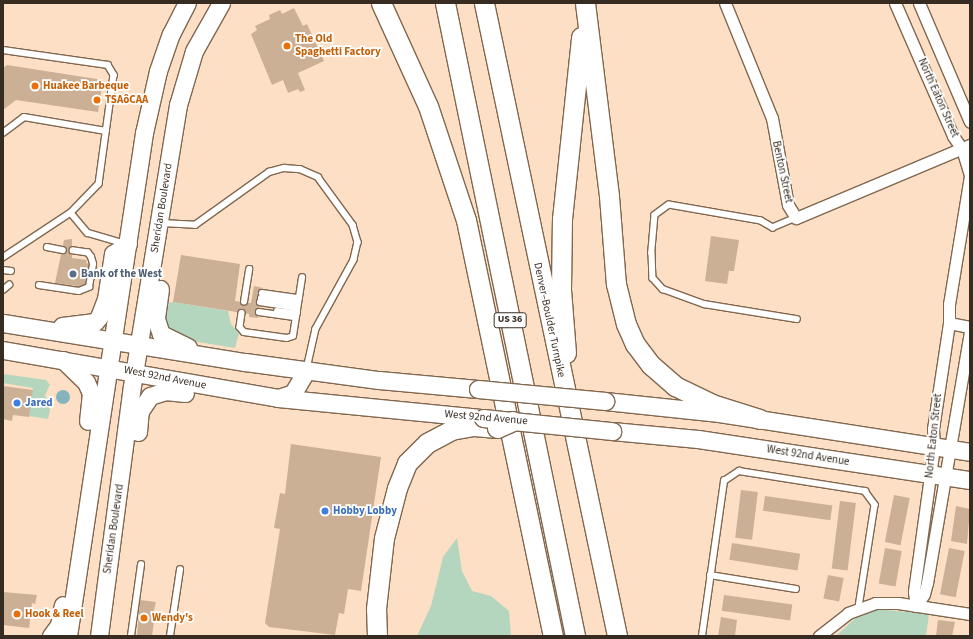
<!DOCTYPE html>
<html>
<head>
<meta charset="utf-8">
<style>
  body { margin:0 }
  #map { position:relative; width:973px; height:639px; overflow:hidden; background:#fcdfc4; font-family:"Source Sans 3",sans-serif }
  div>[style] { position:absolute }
  .green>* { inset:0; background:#b4d5be }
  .water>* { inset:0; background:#87b3bd }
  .round { border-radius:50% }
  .building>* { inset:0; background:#ccb095; transform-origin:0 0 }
  .roads { filter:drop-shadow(1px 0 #80674f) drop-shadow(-1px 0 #80674f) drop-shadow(0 1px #80674f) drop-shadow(0 -1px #80674f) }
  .lane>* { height:5.5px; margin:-2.75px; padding:0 2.75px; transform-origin:2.75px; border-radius:2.75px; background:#fff }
  .street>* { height:11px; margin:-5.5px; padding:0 5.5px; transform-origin:5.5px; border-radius:5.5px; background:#fff }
  .primary>* { height:17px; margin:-8.5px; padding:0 8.5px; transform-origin:8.5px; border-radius:8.5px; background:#fff }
  .highway>* { height:19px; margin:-9.5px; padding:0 9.5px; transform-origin:9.5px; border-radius:9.5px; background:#fff }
  .bridges { filter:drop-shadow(1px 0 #80674f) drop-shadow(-1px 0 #80674f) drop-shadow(0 1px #80674f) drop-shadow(0 -1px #80674f) }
  .primary-bridge>* { height:17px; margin:-8.5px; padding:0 8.5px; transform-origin:8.5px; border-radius:8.5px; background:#fff }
  .highway-bridge>* { height:19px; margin:-9.5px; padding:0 9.5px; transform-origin:9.5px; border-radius:9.5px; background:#fff }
  .dots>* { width:11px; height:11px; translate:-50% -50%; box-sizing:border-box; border:2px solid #fff; border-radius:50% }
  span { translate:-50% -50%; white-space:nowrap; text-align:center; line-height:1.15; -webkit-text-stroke:3.5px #fff; paint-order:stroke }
  .shield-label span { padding:1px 3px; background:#fff; border:1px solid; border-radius:3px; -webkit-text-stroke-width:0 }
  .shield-label { font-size:10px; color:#372c22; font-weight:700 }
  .food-label { font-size:11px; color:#c56008; font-weight:700 }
  .left { translate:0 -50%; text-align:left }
  .street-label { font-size:11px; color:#372c22 }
  .service-label { font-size:11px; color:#4e5e75; font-weight:700 }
  .shop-label { font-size:11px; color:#366cbe; font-weight:700 }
  .frame { position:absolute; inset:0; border:4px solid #372c22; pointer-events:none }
</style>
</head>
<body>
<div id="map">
  <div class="green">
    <div style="clip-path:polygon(173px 302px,228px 311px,231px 324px,239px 333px,235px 348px,192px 341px,168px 329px,164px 318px,165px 304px)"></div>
    <div style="clip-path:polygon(3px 374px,46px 380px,50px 385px,45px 395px,50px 410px,48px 419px,29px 416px,33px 388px,3px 383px)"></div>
    <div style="clip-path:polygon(457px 538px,462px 571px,472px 591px,491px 596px,509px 611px,511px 636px,417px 636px,431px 606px,443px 557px)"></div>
    <div style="clip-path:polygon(875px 609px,929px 614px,926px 636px,836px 636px,860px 614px)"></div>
  </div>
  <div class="water">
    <div class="round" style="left:56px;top:390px;width:14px;height:14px"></div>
  </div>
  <div class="building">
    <div style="clip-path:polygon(294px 8px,303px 26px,307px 24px,324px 61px,298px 73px,305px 90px,300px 92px,298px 89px,288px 93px,283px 80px,272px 85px,251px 34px,257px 30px,255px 26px,270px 19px,269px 15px,280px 10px,282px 14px)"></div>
    <div style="clip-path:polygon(7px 65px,103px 80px,98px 112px,16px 100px,3px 110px,3px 68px)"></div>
    <div style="clip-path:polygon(711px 236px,739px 240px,734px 271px,729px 271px,727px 284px,705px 281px)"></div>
    <div style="clip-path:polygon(72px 239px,72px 258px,87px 260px,86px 263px,91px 264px,88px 285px,84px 284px,84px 287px,55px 283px,64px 240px)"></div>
    <div style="clip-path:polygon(181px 255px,240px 264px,235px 301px,251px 303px,254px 286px,263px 288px,258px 318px,249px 317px,249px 314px,173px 302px)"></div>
    <div style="clip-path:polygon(3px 386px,33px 390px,29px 417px,13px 415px,12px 421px,3px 419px)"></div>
    <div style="clip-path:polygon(291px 444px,381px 457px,361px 591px,348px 589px,344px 614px,339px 613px,335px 635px,269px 627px,265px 623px,280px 529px,274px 528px,280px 493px,285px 494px)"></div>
    <div style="left:741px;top:490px;width:17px;height:48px;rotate:7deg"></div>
    <div style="left:894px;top:495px;width:16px;height:48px;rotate:11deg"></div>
    <div style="left:765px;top:496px;width:68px;height:15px;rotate:8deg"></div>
    <div style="left:840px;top:501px;width:16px;height:68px;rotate:7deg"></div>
    <div style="clip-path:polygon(956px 506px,970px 509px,967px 544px,951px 541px)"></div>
    <div style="left:732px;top:543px;width:69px;height:17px;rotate:9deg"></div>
    <div style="left:885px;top:548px;width:17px;height:36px;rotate:10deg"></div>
    <div style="left:949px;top:548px;width:16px;height:47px;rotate:11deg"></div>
    <div style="left:828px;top:575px;width:16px;height:24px;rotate:11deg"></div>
    <div style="clip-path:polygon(3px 592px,37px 595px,35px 604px,32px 603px,29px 628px,3px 625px)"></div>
    <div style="left:724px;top:595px;width:69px;height:16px;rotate:8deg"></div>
    <div style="clip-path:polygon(140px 600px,156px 602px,151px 622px,154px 622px,152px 636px,137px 635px)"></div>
    <div style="clip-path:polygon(721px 617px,737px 620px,735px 636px,718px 636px)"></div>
    <div style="clip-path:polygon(938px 620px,955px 622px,952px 636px,936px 636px)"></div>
  </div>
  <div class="roads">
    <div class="lane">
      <div style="left:3px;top:50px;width:106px;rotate:8.1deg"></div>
      <div style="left:108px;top:65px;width:12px;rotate:59deg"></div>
      <div style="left:114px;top:75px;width:110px;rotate:97.8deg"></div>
      <div style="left:99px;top:184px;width:40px;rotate:134deg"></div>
      <div style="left:71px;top:213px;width:82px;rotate:146.5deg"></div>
      <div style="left:3px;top:133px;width:26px;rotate:-37deg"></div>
      <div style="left:24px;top:117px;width:83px;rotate:9.7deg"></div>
      <div style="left:71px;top:213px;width:26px;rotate:50deg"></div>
      <div style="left:88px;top:233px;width:35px;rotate:16deg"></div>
      <div style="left:796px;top:218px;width:25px;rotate:157deg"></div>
      <div style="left:773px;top:228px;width:14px;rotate:-150deg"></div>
      <div style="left:761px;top:221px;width:93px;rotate:-170.1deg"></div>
      <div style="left:669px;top:205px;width:17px;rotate:144deg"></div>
      <div style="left:655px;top:215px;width:38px;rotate:95deg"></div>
      <div style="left:652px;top:253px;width:25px;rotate:88deg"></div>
      <div style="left:653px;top:278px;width:15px;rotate:48deg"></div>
      <div style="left:663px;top:289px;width:44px;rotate:20.1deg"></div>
      <div style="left:704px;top:304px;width:94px;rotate:9.2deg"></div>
      <div style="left:161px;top:223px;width:34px;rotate:3deg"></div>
      <div style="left:195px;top:225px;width:91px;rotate:-35.6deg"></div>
      <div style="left:269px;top:172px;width:16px;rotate:-15deg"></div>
      <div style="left:284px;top:168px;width:16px;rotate:4deg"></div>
      <div style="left:300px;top:169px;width:20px;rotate:24deg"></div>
      <div style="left:318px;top:177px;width:59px;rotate:53.9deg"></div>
      <div style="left:353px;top:225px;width:18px;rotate:74deg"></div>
      <div style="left:358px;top:242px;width:18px;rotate:103deg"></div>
      <div style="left:354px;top:260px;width:79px;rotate:118.8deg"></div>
      <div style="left:316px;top:329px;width:41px;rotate:102.7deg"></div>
      <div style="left:47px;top:247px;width:16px;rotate:11deg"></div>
      <div style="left:3px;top:270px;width:8px;rotate:7deg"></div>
      <div style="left:39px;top:285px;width:40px;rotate:8.5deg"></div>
      <div style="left:79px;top:291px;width:11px;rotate:-22deg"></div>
      <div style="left:89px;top:287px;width:23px;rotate:-80deg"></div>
      <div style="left:93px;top:264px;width:7px;rotate:-106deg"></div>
      <div style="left:91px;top:257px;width:5px;rotate:-127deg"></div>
      <div style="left:88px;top:253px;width:15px;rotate:-172deg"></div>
      <div style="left:3px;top:290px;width:8px;rotate:-40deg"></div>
      <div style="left:262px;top:293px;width:37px;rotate:8deg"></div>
      <div style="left:261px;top:298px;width:37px;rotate:8deg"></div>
      <div style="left:244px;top:302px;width:33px;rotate:-81deg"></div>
      <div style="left:260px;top:302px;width:37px;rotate:9deg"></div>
      <div style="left:277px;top:311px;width:20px;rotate:6deg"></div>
      <div style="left:259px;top:312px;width:37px;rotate:8deg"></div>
      <div style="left:242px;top:313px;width:14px;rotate:98deg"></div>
      <div style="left:240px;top:327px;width:6px;rotate:51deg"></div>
      <div style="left:244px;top:332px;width:43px;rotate:7.9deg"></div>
      <div style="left:287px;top:338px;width:6px;rotate:-18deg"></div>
      <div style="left:293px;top:336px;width:59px;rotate:-81.2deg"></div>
      <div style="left:710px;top:575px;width:87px;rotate:9.2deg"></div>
      <div style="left:131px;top:636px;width:72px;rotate:-82deg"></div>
      <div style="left:170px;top:636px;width:67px;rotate:-81.4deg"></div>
      <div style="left:702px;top:636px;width:157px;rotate:-81.9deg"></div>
      <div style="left:724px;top:481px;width:18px;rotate:-34deg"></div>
      <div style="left:739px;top:471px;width:128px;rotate:9deg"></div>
      <div style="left:865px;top:491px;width:17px;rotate:54deg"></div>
      <div style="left:875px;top:505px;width:103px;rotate:98.9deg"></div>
    </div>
    <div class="street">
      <div style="left:725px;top:3px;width:124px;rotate:67.8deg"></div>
      <div style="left:772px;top:118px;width:88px;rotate:79.6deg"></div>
      <div style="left:788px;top:205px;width:15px;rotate:58deg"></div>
      <div style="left:796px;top:218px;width:189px;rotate:-22.8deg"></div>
      <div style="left:895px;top:3px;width:145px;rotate:66.4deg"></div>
      <div style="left:953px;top:136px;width:16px;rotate:55deg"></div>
      <div style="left:962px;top:149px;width:28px;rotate:73deg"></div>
      <div style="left:970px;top:176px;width:130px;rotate:99.3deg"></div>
      <div style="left:949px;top:304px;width:19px;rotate:90deg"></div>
      <div style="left:949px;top:323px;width:107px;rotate:98.6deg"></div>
      <div style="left:933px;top:429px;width:18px;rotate:87deg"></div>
      <div style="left:934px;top:447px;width:146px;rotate:97.9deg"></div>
      <div style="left:914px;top:592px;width:14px;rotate:82deg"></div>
      <div style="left:919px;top:3px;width:129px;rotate:66.8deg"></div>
      <div style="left:949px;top:323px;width:21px;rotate:11deg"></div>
      <div style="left:916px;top:606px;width:14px;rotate:-56deg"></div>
      <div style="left:924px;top:594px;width:11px;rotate:-75deg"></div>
      <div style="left:927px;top:583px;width:255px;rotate:-80.3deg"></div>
      <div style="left:819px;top:636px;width:37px;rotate:-38deg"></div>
      <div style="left:848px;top:613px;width:29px;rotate:-20deg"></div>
      <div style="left:875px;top:603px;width:23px"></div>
      <div style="left:898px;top:603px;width:73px;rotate:8.7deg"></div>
    </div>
    <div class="primary">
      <div style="left:160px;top:289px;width:30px;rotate:98deg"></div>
      <div style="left:156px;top:319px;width:16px;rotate:72deg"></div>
      <div style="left:161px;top:334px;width:30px;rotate:26deg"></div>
      <div style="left:3px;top:323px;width:245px;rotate:9.2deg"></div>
      <div style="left:245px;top:362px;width:135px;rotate:7.7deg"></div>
      <div style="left:379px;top:380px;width:99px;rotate:5.2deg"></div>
      <div style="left:62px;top:326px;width:33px;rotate:-7deg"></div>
      <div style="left:95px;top:322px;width:6px;rotate:-51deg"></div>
      <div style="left:99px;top:317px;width:19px;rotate:-69deg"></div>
      <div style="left:106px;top:299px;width:46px;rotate:-81.2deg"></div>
      <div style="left:113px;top:254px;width:18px;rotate:-34deg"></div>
      <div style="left:3px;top:350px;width:279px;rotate:9.9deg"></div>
      <div style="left:278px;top:398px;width:206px;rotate:5.6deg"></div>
      <div style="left:63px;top:360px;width:32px;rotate:44deg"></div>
      <div style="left:86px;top:382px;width:12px;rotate:66deg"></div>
      <div style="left:91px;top:393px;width:28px;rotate:96deg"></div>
      <div style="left:278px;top:398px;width:16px;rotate:-18deg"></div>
      <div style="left:293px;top:393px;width:27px;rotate:-59deg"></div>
      <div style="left:605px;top:401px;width:115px;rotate:6deg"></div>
      <div style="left:719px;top:413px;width:254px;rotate:8.8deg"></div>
      <div style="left:612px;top:431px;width:86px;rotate:5.3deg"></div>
      <div style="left:698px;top:439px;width:275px;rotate:8.6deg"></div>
      <div style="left:138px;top:432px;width:21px;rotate:-85deg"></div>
      <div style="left:140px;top:411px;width:18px;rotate:-56deg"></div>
      <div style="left:150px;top:396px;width:16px;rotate:-18deg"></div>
      <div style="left:165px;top:391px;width:20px;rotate:6deg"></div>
      <div style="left:51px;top:636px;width:14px;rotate:-54deg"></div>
      <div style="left:59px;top:625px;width:20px;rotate:-79deg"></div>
      <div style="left:68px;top:636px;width:509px;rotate:-81.41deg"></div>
      <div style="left:144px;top:133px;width:64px;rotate:-77.3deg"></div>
      <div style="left:158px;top:71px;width:39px;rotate:-71deg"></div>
      <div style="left:171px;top:34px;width:35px;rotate:-63deg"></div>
      <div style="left:99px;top:636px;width:252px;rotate:-82.5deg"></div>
      <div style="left:132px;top:386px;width:285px;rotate:-80.7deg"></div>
      <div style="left:178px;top:105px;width:56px;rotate:-73.5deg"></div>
      <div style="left:194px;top:51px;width:55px;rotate:-60.6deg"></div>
    </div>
    <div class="highway">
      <div style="left:381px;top:3px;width:113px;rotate:65.5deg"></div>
      <div style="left:428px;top:106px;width:120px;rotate:71.6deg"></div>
      <div style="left:466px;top:220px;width:425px;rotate:78.2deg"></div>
      <div style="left:445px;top:3px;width:646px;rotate:78.39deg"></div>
      <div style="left:484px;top:3px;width:647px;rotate:78.13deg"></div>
      <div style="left:585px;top:3px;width:194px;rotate:82.9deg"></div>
      <div style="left:609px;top:196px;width:88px;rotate:85.5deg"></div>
      <div style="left:616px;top:284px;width:41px;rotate:76deg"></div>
      <div style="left:626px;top:324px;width:22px;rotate:66deg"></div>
      <div style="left:635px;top:344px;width:26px;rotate:53deg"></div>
      <div style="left:651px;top:365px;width:32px;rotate:41deg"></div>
      <div style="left:675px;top:386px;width:41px;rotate:25.9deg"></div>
      <div style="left:712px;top:404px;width:50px;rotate:17.4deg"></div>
      <div style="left:566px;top:353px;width:64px;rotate:-94.5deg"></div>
      <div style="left:561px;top:289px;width:70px;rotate:-89.2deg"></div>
      <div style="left:562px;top:219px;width:183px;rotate:-84deg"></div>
      <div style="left:377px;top:636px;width:27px;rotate:-92deg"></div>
      <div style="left:376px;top:609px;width:71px;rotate:-83.6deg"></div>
      <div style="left:384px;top:538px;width:52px;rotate:-75.4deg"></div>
      <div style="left:397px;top:488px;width:27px;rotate:-68deg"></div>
      <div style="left:407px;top:463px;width:28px;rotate:-45deg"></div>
      <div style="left:427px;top:443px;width:27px;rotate:-28deg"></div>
      <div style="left:451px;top:430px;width:23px;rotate:-10deg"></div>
      <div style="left:474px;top:426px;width:23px;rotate:5deg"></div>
    </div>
  </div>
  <div class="bridges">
    <div class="primary-bridge">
      <div style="left:478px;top:389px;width:128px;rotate:5.4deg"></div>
      <div style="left:483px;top:418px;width:130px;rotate:5.8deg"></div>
    </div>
    <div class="highway-bridge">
      <div style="left:497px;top:428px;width:17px;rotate:-24deg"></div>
    </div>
  </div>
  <div class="dots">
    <div style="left:287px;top:46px;background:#e8710a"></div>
    <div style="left:35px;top:86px;background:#e8710a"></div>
    <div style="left:97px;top:100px;background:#e8710a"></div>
    <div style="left:73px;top:274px;background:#5c6f8a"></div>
    <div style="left:17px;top:403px;background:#3f7fe0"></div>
    <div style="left:325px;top:511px;background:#3f7fe0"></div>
    <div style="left:17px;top:614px;background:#e8710a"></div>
    <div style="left:144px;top:618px;background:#e8710a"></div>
  </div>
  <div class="shield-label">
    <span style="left:510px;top:320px">US 36</span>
  </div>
  <div class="food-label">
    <span class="left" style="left:295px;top:46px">The Old<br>Spaghetti Factory</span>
    <span class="left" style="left:43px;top:86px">Huakee Barbeque</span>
    <span class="left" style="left:105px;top:100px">TSAôCAA</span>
    <span class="left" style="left:25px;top:614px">Hook &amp; Reel</span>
    <span class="left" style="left:152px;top:618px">Wendy's</span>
  </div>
  <div class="street-label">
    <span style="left:938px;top:98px;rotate:66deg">North Eaton Street</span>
    <span style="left:782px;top:172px;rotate:78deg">Benton Street</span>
    <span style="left:162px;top:208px;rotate:-81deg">Sheridan Boulevard</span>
    <span style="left:549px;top:320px;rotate:78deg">Denver–Boulder Turnpike</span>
    <span style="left:165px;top:378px;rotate:11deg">West 92nd Avenue</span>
    <span style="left:486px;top:418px;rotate:5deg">West 92nd Avenue</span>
    <span style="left:934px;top:436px;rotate:-84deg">North Eaton Street</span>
    <span style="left:808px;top:456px;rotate:9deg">West 92nd Avenue</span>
    <span style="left:114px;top:529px;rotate:-82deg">Sheridan Boulevard</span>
  </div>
  <div class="service-label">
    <span class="left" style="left:81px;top:274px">Bank of the West</span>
  </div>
  <div class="shop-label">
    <span class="left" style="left:25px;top:403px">Jared</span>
    <span class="left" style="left:333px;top:511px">Hobby Lobby</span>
  </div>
  <div class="frame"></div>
</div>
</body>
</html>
